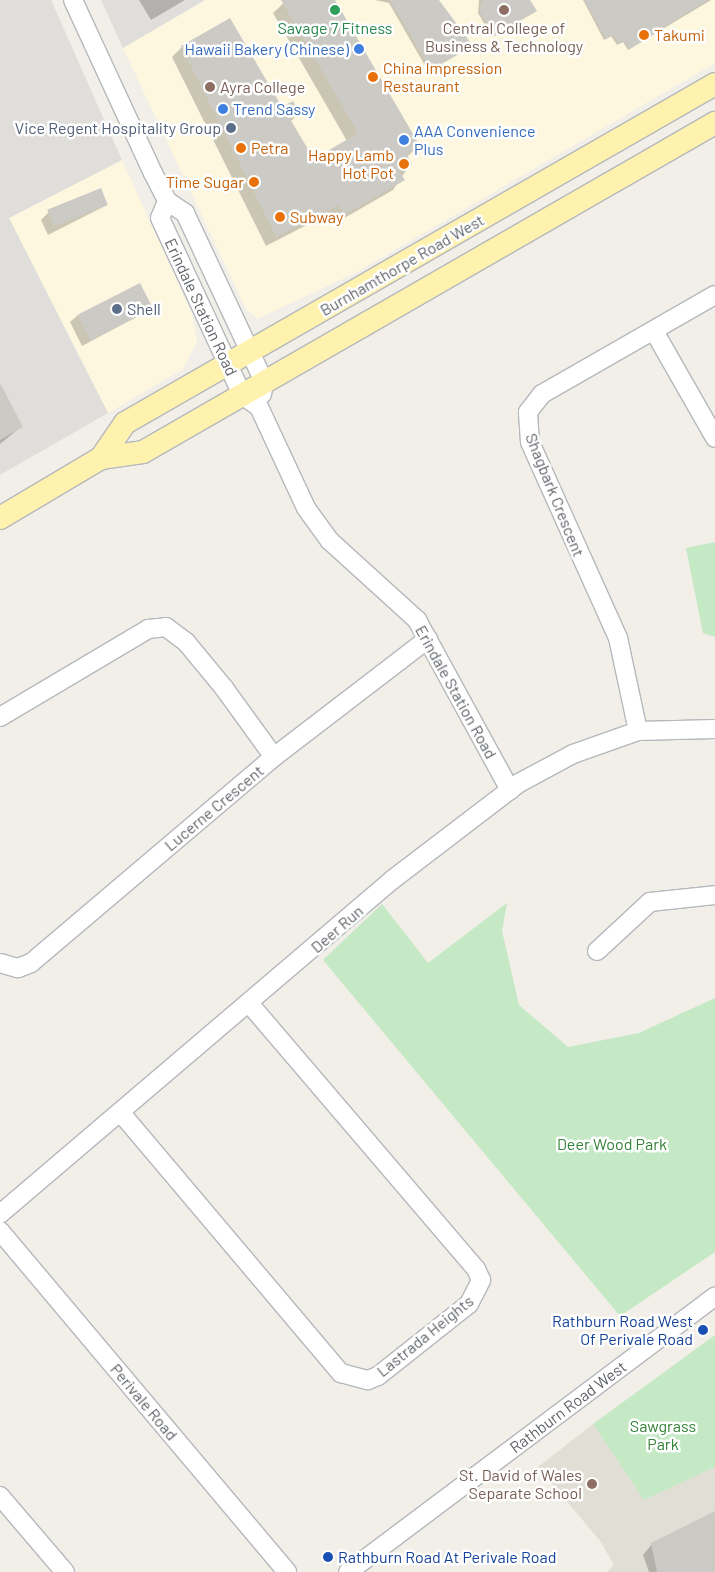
<!DOCTYPE html>
<html>
<head>
<meta charset="utf-8">
<style>
  body { margin:0 }
  #map { position:relative; width:715px; height:1572px; overflow:hidden; background:#f1efe8; font-family:Barlow,sans-serif }
  div>[style] { position:absolute }
  .commercial>* { inset:0; background:#fef7e0 }
  .industrial>* { inset:0; background:#e0deda }
  .education>* { inset:0; background:#e1ded6 }
  .green>* { inset:0; background:#c5e8c5 }
  .shadow>* { inset:0; background:#0003 }
  .building>* { inset:0; background:#cccac5; transform-origin:0 0 }
  .roads { filter:drop-shadow(1px 0 #b5b8bc) drop-shadow(-1px 0 #b5b8bc) drop-shadow(0 1px #b5b8bc) drop-shadow(0 -1px #b5b8bc) }
  .minor>* { height:18px; margin:-9px; padding:0 9px; transform-origin:9px; border-radius:9px; background:#fff }
  .major>* { height:22px; margin:-11px; padding:0 11px; transform-origin:11px; border-radius:11px; background:#fff2af }
  .dots>* { width:14px; height:14px; translate:-50% -50%; box-sizing:border-box; border:2px solid #fff; border-radius:50% }
  span { translate:-50% -50%; white-space:nowrap; text-align:center; line-height:1.15; -webkit-text-stroke:5px #fff; paint-order:stroke }
  .leisure-label { font-size:16px; color:#27864d }
  .education-label { font-size:16px; color:#785e54 }
  .left { translate:0 -50%; text-align:left }
  .right { translate:-100% -50%; text-align:right }
  .food-label { font-size:16px; color:#c56008 }
  .shop-label { font-size:16px; color:#366cbe }
  .service-label { font-size:16px; color:#4e5e75 }
  .street-label { font-size:16px; color:#5f6368 }
  .park-label { font-size:16px; color:#348238 }
  .transit-label { font-size:16px; color:#164399 }
</style>
</head>
<body>
<div id="map">
  <div class="commercial">
    <div style="clip-path:polygon(205px 0,715px 0,715px 63px,357px 272px,257px 319px,246px 309px,123px 48px)"></div>
    <div style="clip-path:polygon(122px 160px,192px 314px,197px 342px,183px 369px,108px 413px,9px 218px)"></div>
  </div>
  <div class="industrial">
    <div style="clip-path:polygon(0 0,51px 0,122px 160px,9px 218px,108px 413px,0 475px)"></div>
    <div style="clip-path:polygon(101px 0,205px 0,123px 48px)"></div>
  </div>
  <div class="education">
    <div style="clip-path:polygon(593px 1424px,644px 1500px,715px 1467px,715px 1572px,607px 1572px,614px 1565px,601px 1542px,538px 1467px)"></div>
  </div>
  <div class="green">
    <div style="clip-path:polygon(715px 542px,715px 637px,703px 633px,686px 548px)"></div>
    <div style="clip-path:polygon(507px 903px,502px 931px,519px 1005px,568px 1047px,639px 1033px,715px 998px,715px 1252px,620px 1316px,323px 960px,382px 904px,428px 963px)"></div>
    <div style="clip-path:polygon(715px 1335px,715px 1467px,644px 1500px,593px 1424px)"></div>
  </div>
  <div class="shadow">
    <div style="clip-path:polygon(139px 0,185px 0,151px 20px)"></div>
    <div style="clip-path:polygon(287px 0,334px 0,418px 146px,407px 157px,411px 163px,393px 190px,334px 224px,328px 214px,266px 246px,172px 57px,182px 47px,282px 109px,299px 113px,290px 122px,313px 161px,347px 141px,273px 13px)"></div>
    <div style="clip-path:polygon(375px 0,438px 0,472px 46px,428px 71px,389px 3px)"></div>
    <div style="clip-path:polygon(479px 0,529px 0,533px 13px,492px 37px,478px 13px)"></div>
    <div style="clip-path:polygon(583px 0,711px 0,628px 50px,623px 42px,617px 45px,611px 36px,604px 40px)"></div>
    <div style="clip-path:polygon(107px 205px,48px 235px,41px 220px,48px 213px)"></div>
    <div style="clip-path:polygon(151px 309px,82px 346px,70px 322px,78px 315px)"></div>
    <div style="clip-path:polygon(0 386px,21px 427px,0 444px)"></div>
    <div style="clip-path:polygon(715px 1512px,715px 1572px,649px 1572px,643px 1555px,652px 1544px)"></div>
  </div>
  <div class="building">
    <div style="clip-path:polygon(281px 0,335px 0,420px 146px,406px 154px,412px 164px,399px 171px,405px 180px,344px 215px,339px 205px,276px 237px,181px 46px,230px 18px,282px 107px,293px 101px,300px 113px,290px 119px,314px 159px,358px 133px)"></div>
    <div style="clip-path:polygon(390px 0,439px 0,473px 46px,431px 70px)"></div>
    <div style="clip-path:polygon(483px 0,530px 0,537px 11px,494px 36px,479px 10px)"></div>
    <div style="clip-path:polygon(584px 0,708px 0,630px 49px,625px 41px,619px 44px,614px 35px,606px 39px)"></div>
    <div style="left:101px;top:188px;width:18px;height:58px;rotate:68deg"></div>
    <div style="left:140px;top:283px;width:29px;height:70px;rotate:63deg"></div>
    <div style="clip-path:polygon(0 383px,23px 427px,0 440px)"></div>
    <div style="clip-path:polygon(715px 1511px,715px 1572px,657px 1572px,651px 1543px)"></div>
  </div>
  <div class="roads">
    <div class="minor">
      <div style="left:73px;top:0;width:191px;rotate:65.2deg"></div>
      <div style="left:153px;top:173px;width:31px;rotate:63deg"></div>
      <div style="left:167px;top:201px;width:22px;rotate:34deg"></div>
      <div style="left:185px;top:213px;width:187px;rotate:64.9deg"></div>
      <div style="left:264px;top:382px;width:12px;rotate:99deg"></div>
      <div style="left:167px;top:201px;width:18px;rotate:112deg"></div>
      <div style="left:160px;top:218px;width:195px;rotate:65.1deg"></div>
      <div style="left:242px;top:395px;width:21px;rotate:35deg"></div>
      <div style="left:259px;top:407px;width:111px;rotate:65deg"></div>
      <div style="left:306px;top:508px;width:41px;rotate:54deg"></div>
      <div style="left:330px;top:541px;width:118px;rotate:42.2deg"></div>
      <div style="left:417px;top:620px;width:194px;rotate:61.3deg"></div>
      <div style="left:654px;top:331px;width:123px;rotate:60.3deg"></div>
      <div style="left:0;top:717px;width:172px;rotate:-30.7deg"></div>
      <div style="left:148px;top:629px;width:18px;rotate:-6deg"></div>
      <div style="left:166px;top:627px;width:25px;rotate:37deg"></div>
      <div style="left:186px;top:642px;width:60px;rotate:50.4deg"></div>
      <div style="left:224px;top:688px;width:85px;rotate:54.1deg"></div>
      <div style="left:638px;top:731px;width:95px;rotate:-102.1deg"></div>
      <div style="left:618px;top:638px;width:215px;rotate:-114.2deg"></div>
      <div style="left:530px;top:442px;width:30px;rotate:-94deg"></div>
      <div style="left:528px;top:412px;width:23px;rotate:-52deg"></div>
      <div style="left:542px;top:394px;width:199px;rotate:-29.8deg"></div>
      <div style="left:597px;top:951px;width:72px;rotate:-42.8deg"></div>
      <div style="left:650px;top:902px;width:65px;rotate:-6.1deg"></div>
      <div style="left:0;top:963px;width:19px;rotate:16deg"></div>
      <div style="left:18px;top:968px;width:14px;rotate:-21deg"></div>
      <div style="left:31px;top:963px;width:319px;rotate:-40.3deg"></div>
      <div style="left:274px;top:757px;width:194px;rotate:-37.5deg"></div>
      <div style="left:121px;top:1113px;width:341px;rotate:49.8deg"></div>
      <div style="left:341px;top:1373px;width:28px;rotate:15deg"></div>
      <div style="left:368px;top:1380px;width:11px;rotate:-22deg"></div>
      <div style="left:378px;top:1376px;width:116px;rotate:-38.4deg"></div>
      <div style="left:469px;top:1304px;width:27px;rotate:-63deg"></div>
      <div style="left:481px;top:1280px;width:12px;rotate:-114deg"></div>
      <div style="left:476px;top:1269px;width:348px;rotate:-130.5deg"></div>
      <div style="left:0;top:1214px;width:515px;rotate:-40.43deg"></div>
      <div style="left:392px;top:880px;width:160px;rotate:-37.4deg"></div>
      <div style="left:519px;top:783px;width:61px;rotate:-28.2deg"></div>
      <div style="left:573px;top:754px;width:69px;rotate:-19.5deg"></div>
      <div style="left:638px;top:731px;width:77px;rotate:-1.5deg"></div>
      <div style="left:0;top:1231px;width:446px;rotate:49.9deg"></div>
      <div style="left:0;top:1496px;width:100px;rotate:49.5deg"></div>
      <div style="left:348px;top:1572px;width:459px;rotate:-36.9deg"></div>
    </div>
    <div class="major">
      <div style="left:101px;top:458px;width:42px;rotate:-55.6deg"></div>
      <div style="left:125px;top:423px;width:680px;rotate:-29.88deg"></div>
      <div style="left:0;top:518px;width:117px;rotate:-30.7deg"></div>
      <div style="left:101px;top:458px;width:42px;rotate:-8.1deg"></div>
      <div style="left:143px;top:452px;width:660px;rotate:-29.91deg"></div>
    </div>
  </div>
  <div class="dots">
    <div style="left:335px;top:10px;background:#2e9e5b"></div>
    <div style="left:504px;top:10px;background:#8d6e63"></div>
    <div style="left:644px;top:35px;background:#e8710a"></div>
    <div style="left:359px;top:49px;background:#3f7fe0"></div>
    <div style="left:373px;top:77px;background:#e8710a"></div>
    <div style="left:210px;top:87px;background:#8d6e63"></div>
    <div style="left:223px;top:109px;background:#3f7fe0"></div>
    <div style="left:231px;top:128px;background:#5c6f8a"></div>
    <div style="left:404px;top:140px;background:#3f7fe0"></div>
    <div style="left:241px;top:148px;background:#e8710a"></div>
    <div style="left:404px;top:164px;background:#e8710a"></div>
    <div style="left:254px;top:182px;background:#e8710a"></div>
    <div style="left:280px;top:217px;background:#e8710a"></div>
    <div style="left:117px;top:309px;background:#5c6f8a"></div>
    <div style="left:703px;top:1330px;background:#1a4fb4"></div>
    <div style="left:592px;top:1484px;background:#8d6e63"></div>
    <div style="left:328px;top:1557px;background:#1a4fb4"></div>
  </div>
  <div class="leisure-label">
    <span style="left:335px;top:28px">Savage 7 Fitness</span>
  </div>
  <div class="education-label">
    <span style="left:504px;top:37px">Central College of<br>Business &amp; Technology</span>
    <span class="left" style="left:220px;top:87px">Ayra College</span>
    <span class="right" style="left:582px;top:1484px">St. David of Wales<br>Separate School</span>
  </div>
  <div class="food-label">
    <span class="left" style="left:654px;top:35px">Takumi</span>
    <span class="left" style="left:383px;top:77px">China Impression<br>Restaurant</span>
    <span class="left" style="left:251px;top:148px">Petra</span>
    <span class="right" style="left:394px;top:164px">Happy Lamb<br>Hot Pot</span>
    <span class="right" style="left:244px;top:182px">Time Sugar</span>
    <span class="left" style="left:290px;top:217px">Subway</span>
  </div>
  <div class="shop-label">
    <span class="right" style="left:349px;top:49px">Hawaii Bakery (Chinese)</span>
    <span class="left" style="left:233px;top:109px">Trend Sassy</span>
    <span class="left" style="left:414px;top:140px">AAA Convenience<br>Plus</span>
  </div>
  <div class="service-label">
    <span class="right" style="left:221px;top:128px">Vice Regent Hospitality Group</span>
    <span class="left" style="left:127px;top:309px">Shell</span>
  </div>
  <div class="street-label">
    <span style="left:402px;top:265px;rotate:-30deg">Burnhamthorpe Road West</span>
    <span style="left:201px;top:307px;rotate:65deg">Erindale Station Road</span>
    <span style="left:555px;top:495px;rotate:68deg">Shagbark Crescent</span>
    <span style="left:456px;top:692px;rotate:61deg">Erindale Station Road</span>
    <span style="left:214px;top:808px;rotate:-40deg">Lucerne Crescent</span>
    <span style="left:337px;top:929px;rotate:-41deg">Deer Run</span>
    <span style="left:425px;top:1336px;rotate:-39deg">Lastrada Heights</span>
    <span style="left:144px;top:1402px;rotate:50deg">Perivale Road</span>
    <span style="left:568px;top:1407px;rotate:-37deg">Rathburn Road West</span>
  </div>
  <div class="park-label">
    <span style="left:612px;top:1144px">Deer Wood Park</span>
    <span style="left:663px;top:1435px">Sawgrass<br>Park</span>
  </div>
  <div class="transit-label">
    <span class="right" style="left:693px;top:1330px">Rathburn Road West<br>Of Perivale Road</span>
    <span class="left" style="left:338px;top:1557px">Rathburn Road At Perivale Road</span>
  </div>
</div>
</body>
</html>
